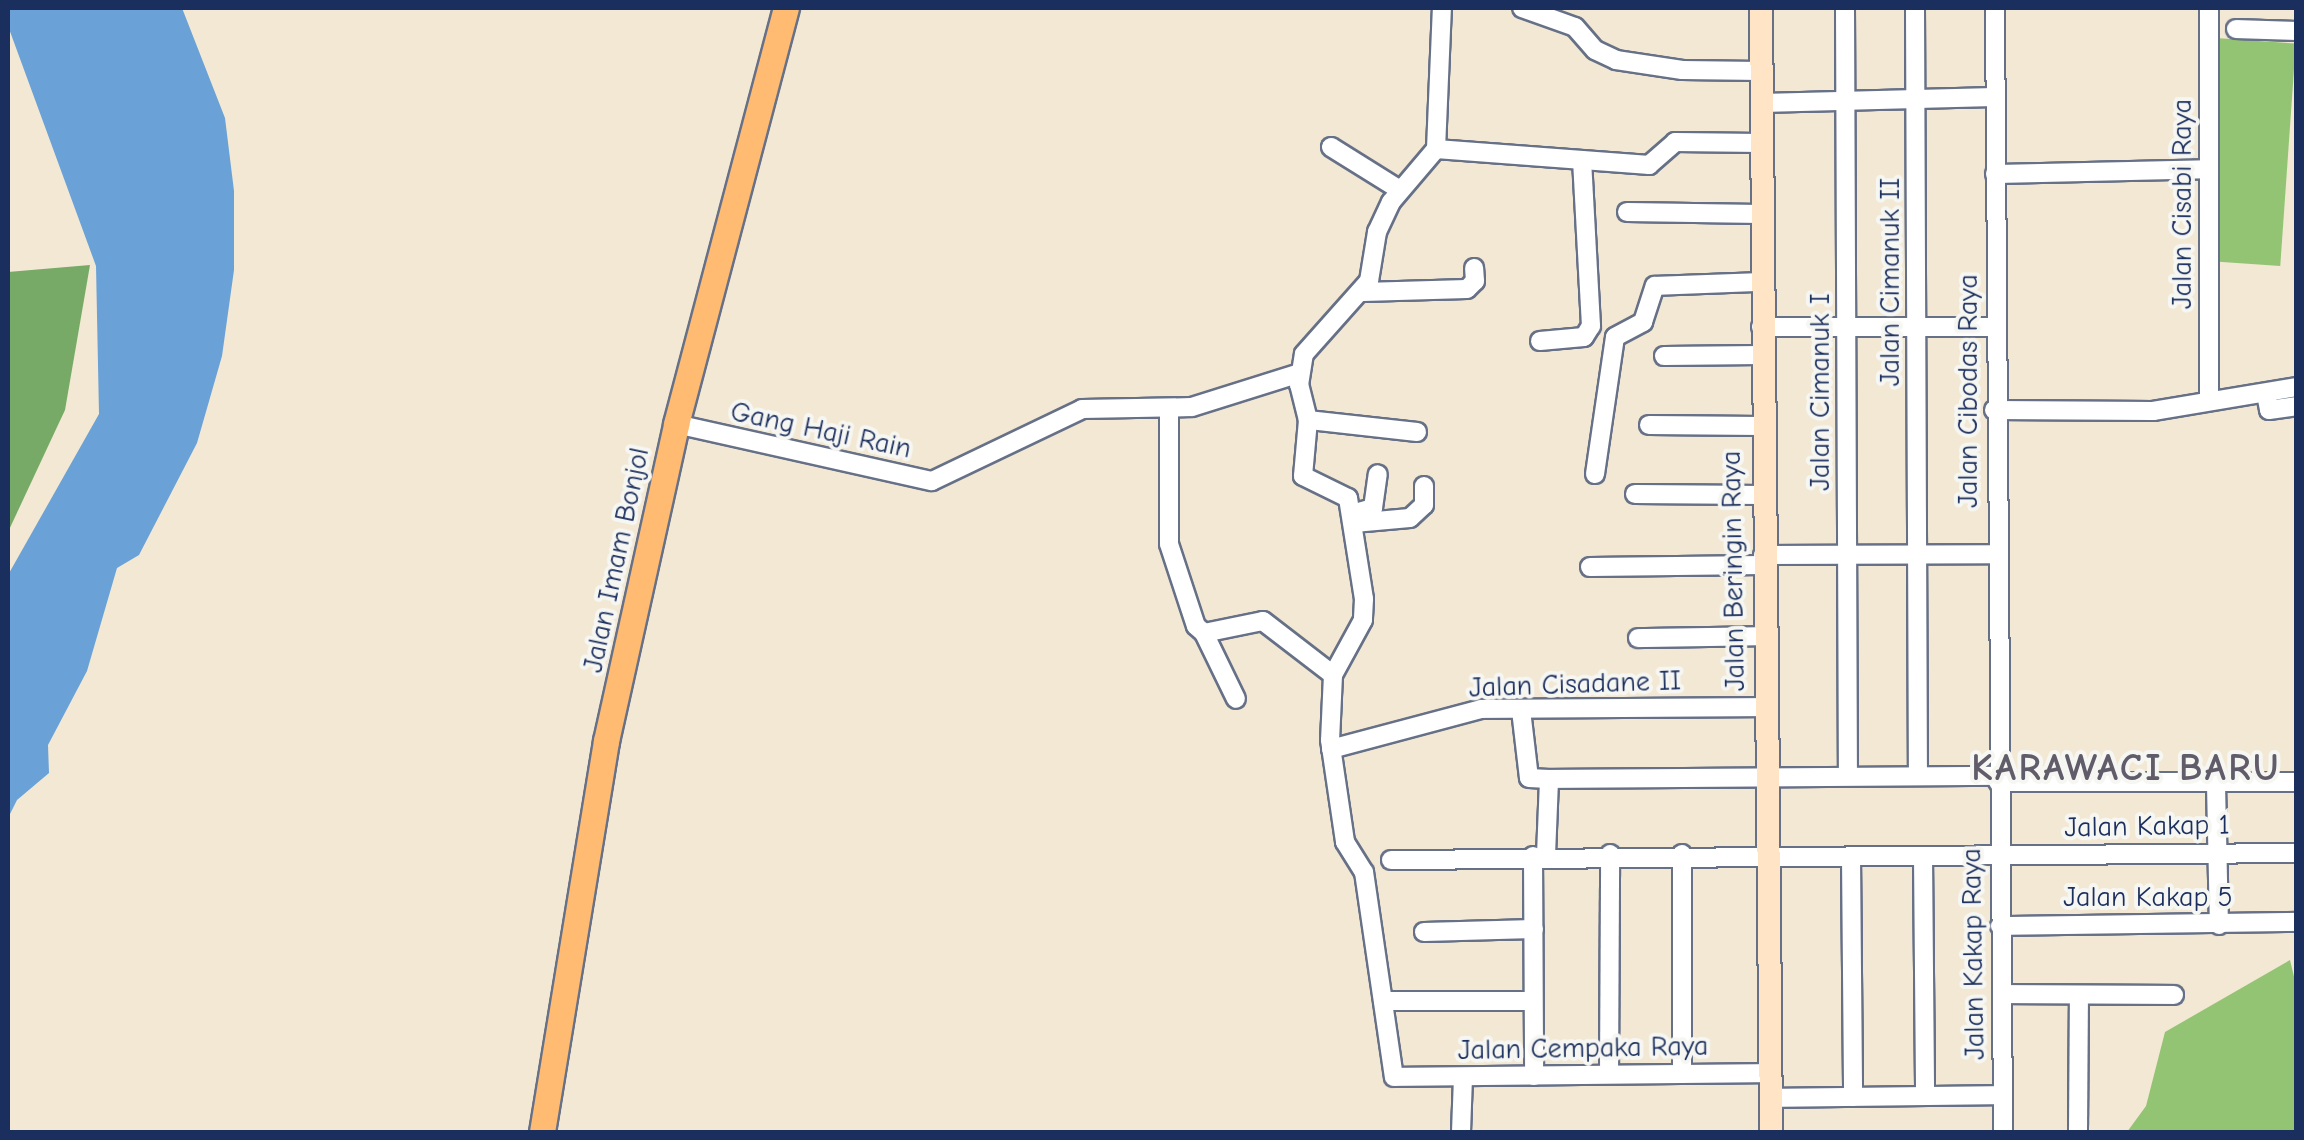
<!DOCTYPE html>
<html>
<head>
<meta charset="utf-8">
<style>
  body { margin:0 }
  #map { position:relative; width:2304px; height:1140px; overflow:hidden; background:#f2e8d4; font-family:"Comic Neue",sans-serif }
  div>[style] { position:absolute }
  .green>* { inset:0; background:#93c474; transform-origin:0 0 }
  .forest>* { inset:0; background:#76aa66 }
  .water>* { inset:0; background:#6aa1d7 }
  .roads { filter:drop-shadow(2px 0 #667087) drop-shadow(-2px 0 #667087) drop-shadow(0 2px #667087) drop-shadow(0 -2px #667087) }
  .street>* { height:18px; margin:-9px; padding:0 9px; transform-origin:9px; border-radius:9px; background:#fff }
  .secondary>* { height:22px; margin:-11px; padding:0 11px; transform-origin:11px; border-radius:11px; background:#ffe4c6 }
  .primary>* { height:25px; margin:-12.5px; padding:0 12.5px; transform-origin:12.5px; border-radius:12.5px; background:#ffbb71 }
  span { translate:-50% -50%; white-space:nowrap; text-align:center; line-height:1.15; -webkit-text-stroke:8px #f6f6f2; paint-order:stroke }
  .street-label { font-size:28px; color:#1b2f5e }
  .district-label { font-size:38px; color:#615c69; font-weight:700; letter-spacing:2.5px }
  .frame { position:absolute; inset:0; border:10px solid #1b2f5e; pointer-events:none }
</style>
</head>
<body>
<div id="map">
  <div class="green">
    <div style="left:2216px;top:38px;width:80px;height:223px;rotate:4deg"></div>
    <div style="clip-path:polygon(2290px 960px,2296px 985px,2296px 1132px,2127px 1132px,2146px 1106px,2165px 1032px)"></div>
  </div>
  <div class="forest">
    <div style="clip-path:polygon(90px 265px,65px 410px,8px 532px,8px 272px)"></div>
  </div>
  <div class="water">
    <div style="clip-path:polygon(8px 8px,182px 8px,225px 118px,234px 191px,234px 270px,222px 356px,197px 443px,139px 555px,117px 568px,87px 671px,48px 745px,49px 773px,17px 800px,8px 818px,8px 575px,99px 414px,96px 266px,8px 26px)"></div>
  </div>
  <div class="roads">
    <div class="street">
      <div style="left:1522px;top:8px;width:56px;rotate:19.7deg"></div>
      <div style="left:1575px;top:27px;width:30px;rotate:49deg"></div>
      <div style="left:1595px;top:50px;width:23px;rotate:25deg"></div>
      <div style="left:1616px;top:60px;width:67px;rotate:8.6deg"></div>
      <div style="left:1682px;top:70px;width:79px;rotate:0.7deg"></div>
      <div style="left:1845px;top:8px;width:768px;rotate:89.78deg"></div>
      <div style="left:1915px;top:8px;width:767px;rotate:89.78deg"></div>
      <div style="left:1995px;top:8px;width:1124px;rotate:89.59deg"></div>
      <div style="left:2209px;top:8px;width:393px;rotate:90deg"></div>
      <div style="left:2236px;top:29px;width:60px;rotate:1.9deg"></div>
      <div style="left:1761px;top:103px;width:234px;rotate:-1.5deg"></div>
      <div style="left:1331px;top:147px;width:81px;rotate:31.9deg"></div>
      <div style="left:1436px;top:149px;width:214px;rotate:4.3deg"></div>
      <div style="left:1649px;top:165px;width:35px;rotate:-41deg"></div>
      <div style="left:1675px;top:142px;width:86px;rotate:0.7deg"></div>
      <div style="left:1995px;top:174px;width:214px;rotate:-1.3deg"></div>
      <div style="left:1627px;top:212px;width:134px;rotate:0.9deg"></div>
      <div style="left:1363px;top:292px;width:104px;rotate:-1.7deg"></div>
      <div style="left:1467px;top:289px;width:11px;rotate:-45deg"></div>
      <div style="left:1475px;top:281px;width:13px;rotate:-94deg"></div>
      <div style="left:1761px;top:327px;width:235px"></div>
      <div style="left:1540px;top:341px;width:44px;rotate:-5.2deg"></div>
      <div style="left:1584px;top:337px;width:13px;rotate:-58deg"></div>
      <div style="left:1591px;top:326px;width:166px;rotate:-93.1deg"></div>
      <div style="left:1664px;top:356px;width:97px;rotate:-0.6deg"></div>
      <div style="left:2266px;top:394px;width:16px;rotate:79deg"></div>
      <div style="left:2269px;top:410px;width:27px;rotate:-8deg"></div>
      <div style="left:1169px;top:410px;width:134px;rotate:90deg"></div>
      <div style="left:1169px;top:544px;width:86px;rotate:71.8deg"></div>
      <div style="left:1196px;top:626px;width:11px;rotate:41deg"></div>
      <div style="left:1204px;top:633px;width:60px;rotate:-11.5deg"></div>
      <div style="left:1263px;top:621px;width:88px;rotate:37.6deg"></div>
      <div style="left:1994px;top:410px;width:159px;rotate:0.4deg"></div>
      <div style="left:2153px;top:411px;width:145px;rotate:-9.5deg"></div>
      <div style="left:1308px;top:420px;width:56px;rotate:95.1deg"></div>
      <div style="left:1303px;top:476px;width:50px;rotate:26.1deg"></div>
      <div style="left:1348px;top:498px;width:102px;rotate:81deg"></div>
      <div style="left:1364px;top:599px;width:21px;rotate:93deg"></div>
      <div style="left:1363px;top:620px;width:63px;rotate:118.6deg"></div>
      <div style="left:1333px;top:675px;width:65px;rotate:92.6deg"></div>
      <div style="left:1330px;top:740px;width:103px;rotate:81.6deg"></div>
      <div style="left:1345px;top:842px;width:36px;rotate:58deg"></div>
      <div style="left:1364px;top:872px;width:207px;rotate:81.7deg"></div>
      <div style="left:1394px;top:1077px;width:376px;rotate:-0.6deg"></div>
      <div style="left:676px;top:424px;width:262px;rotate:12.6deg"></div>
      <div style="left:932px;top:481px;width:166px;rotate:-25.6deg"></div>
      <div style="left:1082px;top:409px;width:110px;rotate:-1deg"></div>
      <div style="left:1192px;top:407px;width:113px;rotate:-17.5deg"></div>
      <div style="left:1649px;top:425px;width:112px;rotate:0.5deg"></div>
      <div style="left:1417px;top:432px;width:110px;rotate:-173.7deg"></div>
      <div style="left:1308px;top:420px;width:36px;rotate:-104deg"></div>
      <div style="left:1299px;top:385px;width:31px;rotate:-81deg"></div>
      <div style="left:1304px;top:354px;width:98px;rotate:-48.3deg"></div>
      <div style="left:1369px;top:281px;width:50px;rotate:-80.7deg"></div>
      <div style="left:1377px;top:232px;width:33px;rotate:-65deg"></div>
      <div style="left:1391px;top:202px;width:70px;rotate:-49.7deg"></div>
      <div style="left:1436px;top:149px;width:141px;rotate:-87.6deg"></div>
      <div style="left:1595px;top:474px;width:138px;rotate:-81.7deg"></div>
      <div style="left:1615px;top:337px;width:32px;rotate:-28deg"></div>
      <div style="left:1643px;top:322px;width:38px;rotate:-72deg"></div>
      <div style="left:1655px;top:286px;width:105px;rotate:-2.2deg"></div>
      <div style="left:1635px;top:494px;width:127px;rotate:0.5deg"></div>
      <div style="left:1352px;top:514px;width:22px;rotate:-16deg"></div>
      <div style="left:1373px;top:508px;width:34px;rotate:-82deg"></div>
      <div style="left:1354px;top:523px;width:56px;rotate:-5.1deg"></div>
      <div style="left:1410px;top:518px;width:19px;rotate:-43deg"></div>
      <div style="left:1424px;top:505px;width:19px;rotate:-90deg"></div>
      <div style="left:1763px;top:555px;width:233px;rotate:-0.2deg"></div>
      <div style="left:1590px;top:567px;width:173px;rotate:-0.7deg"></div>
      <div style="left:1204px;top:633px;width:73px;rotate:64.1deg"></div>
      <div style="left:1638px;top:638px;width:126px;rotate:-0.9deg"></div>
      <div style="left:1521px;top:710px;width:68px;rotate:83.3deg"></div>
      <div style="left:1529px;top:778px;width:20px;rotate:3deg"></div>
      <div style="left:1331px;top:749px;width:155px;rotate:-14.9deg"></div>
      <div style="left:1481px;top:709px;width:285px;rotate:-0.4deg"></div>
      <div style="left:1998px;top:782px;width:298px"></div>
      <div style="left:2216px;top:784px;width:141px;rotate:88.8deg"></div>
      <div style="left:1682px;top:854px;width:220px;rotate:90deg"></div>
      <div style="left:1546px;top:855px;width:76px;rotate:-87.7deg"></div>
      <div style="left:1549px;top:779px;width:449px;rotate:-0.4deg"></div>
      <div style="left:1533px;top:856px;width:220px;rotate:89.7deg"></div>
      <div style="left:1851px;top:856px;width:241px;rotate:89.5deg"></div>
      <div style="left:1923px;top:856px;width:240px;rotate:89.5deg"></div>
      <div style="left:1391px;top:860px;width:905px;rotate:-0.44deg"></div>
      <div style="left:2000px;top:926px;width:296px;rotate:-0.8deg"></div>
      <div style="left:1424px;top:932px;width:110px;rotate:-1.6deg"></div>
      <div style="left:2002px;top:994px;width:172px;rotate:0.3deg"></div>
      <div style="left:1383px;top:1001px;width:150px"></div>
      <div style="left:1609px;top:1074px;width:220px;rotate:-89.7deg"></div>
      <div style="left:1771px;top:1098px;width:231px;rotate:-0.7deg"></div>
      <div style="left:1461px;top:1132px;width:55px;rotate:-87.9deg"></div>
      <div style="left:2078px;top:1132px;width:137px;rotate:-89.6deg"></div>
    </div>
    <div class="secondary">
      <div style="left:1761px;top:8px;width:1124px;rotate:89.49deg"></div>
    </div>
    <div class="primary">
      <div style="left:542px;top:1132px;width:396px;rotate:-80.7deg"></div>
      <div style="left:606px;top:741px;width:325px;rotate:-77.5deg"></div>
      <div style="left:676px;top:424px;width:430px;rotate:-75.2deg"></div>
    </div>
  </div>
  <div class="street-label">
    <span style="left:2182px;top:204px;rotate:-90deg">Jalan Cisabi Raya</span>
    <span style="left:1890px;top:282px;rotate:-90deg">Jalan Cimanuk II</span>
    <span style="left:1968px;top:391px;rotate:-90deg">Jalan Cibodas Raya</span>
    <span style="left:1820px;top:392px;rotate:-90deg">Jalan Cimanuk I</span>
    <span style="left:821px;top:430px;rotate:12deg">Gang Haji Rain</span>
    <span style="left:616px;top:560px;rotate:-78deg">Jalan Imam Bonjol</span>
    <span style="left:1733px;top:571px;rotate:-91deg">Jalan Beringin Raya</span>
    <span style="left:1575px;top:684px;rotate:-2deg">Jalan Cisadane II</span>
    <span style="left:2147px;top:826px;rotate:-1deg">Jalan Kakap 1</span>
    <span style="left:2148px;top:897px">Jalan Kakap 5</span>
    <span style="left:1973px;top:954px;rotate:-91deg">Jalan Kakap Raya</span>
    <span style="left:1583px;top:1048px;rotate:-1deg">Jalan Cempaka Raya</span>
  </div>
  <div class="district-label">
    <span style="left:2126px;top:769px">KARAWACI BARU</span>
  </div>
  <div class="frame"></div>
</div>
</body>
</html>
